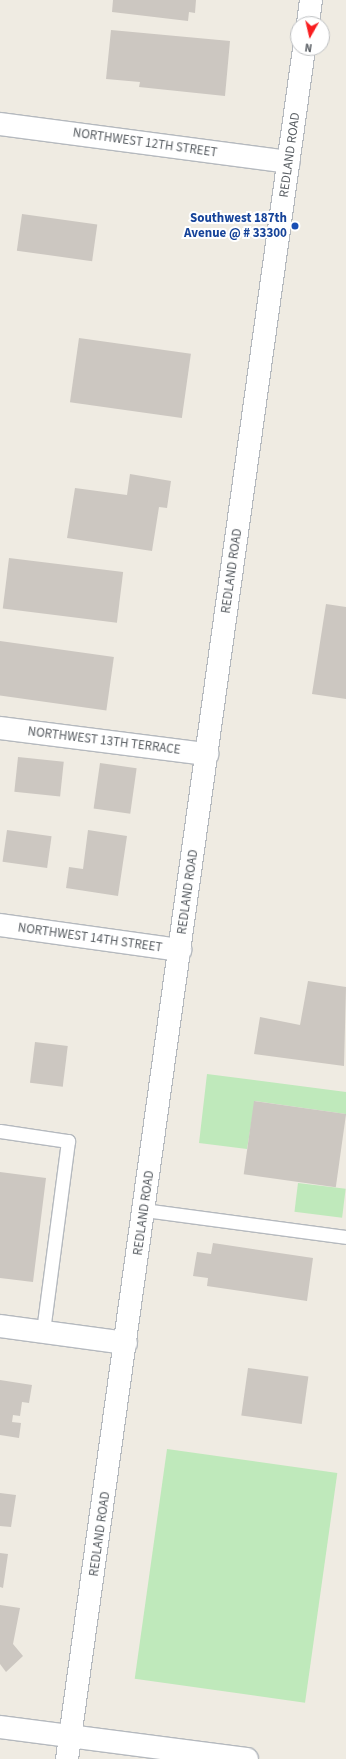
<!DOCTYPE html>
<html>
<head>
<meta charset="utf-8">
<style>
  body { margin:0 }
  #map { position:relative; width:346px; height:1759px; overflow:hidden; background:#efebe2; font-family:"Source Sans 3",sans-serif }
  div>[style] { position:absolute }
  .green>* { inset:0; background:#bfe9bb; transform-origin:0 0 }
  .building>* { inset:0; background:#ccc7c1; transform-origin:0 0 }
  .roads { filter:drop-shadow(1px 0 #b5b9be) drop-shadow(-1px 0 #b5b9be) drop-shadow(0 1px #b5b9be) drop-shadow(0 -1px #b5b9be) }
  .lane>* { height:13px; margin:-6.5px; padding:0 6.5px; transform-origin:6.5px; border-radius:6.5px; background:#fff }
  .street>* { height:22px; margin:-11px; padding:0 11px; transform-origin:11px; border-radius:11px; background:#fff }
  .secondary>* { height:22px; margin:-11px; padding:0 11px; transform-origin:11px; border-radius:11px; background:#fff }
  .dots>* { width:11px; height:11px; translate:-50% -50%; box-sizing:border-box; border:2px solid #fff; border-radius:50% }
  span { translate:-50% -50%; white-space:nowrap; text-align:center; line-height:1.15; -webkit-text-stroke:4px #fff; paint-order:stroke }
  .street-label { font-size:13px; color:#5a5f64 }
  .transit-label { font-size:13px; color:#164399; font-weight:700 }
  .right { translate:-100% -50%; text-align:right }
  .north { position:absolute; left:290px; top:16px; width:40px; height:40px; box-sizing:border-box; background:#fff; border:1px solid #bdbfc1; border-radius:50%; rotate:188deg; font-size:11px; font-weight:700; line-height:16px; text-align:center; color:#5a5f64 }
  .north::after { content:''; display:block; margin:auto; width:14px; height:18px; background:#f91d1f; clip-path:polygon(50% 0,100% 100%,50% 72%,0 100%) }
</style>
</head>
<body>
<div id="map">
  <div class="green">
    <div style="clip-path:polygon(207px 1074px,346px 1092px,346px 1114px,255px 1101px,247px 1149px,199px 1143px)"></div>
    <div style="left:298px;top:1183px;width:48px;height:29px;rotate:7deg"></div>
    <div style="left:167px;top:1449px;width:172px;height:232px;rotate:8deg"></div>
  </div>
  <div class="building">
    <div style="clip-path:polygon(113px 0,196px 0,195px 13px,189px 12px,188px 21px,112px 12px)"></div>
    <div style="clip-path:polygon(111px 30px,230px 41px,225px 96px,139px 87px,140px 82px,106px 79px)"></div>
    <div style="left:22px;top:214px;width:76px;height:37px;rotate:8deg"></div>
    <div style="left:79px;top:338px;width:113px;height:65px;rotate:8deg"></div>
    <div style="clip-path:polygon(130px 474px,171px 481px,167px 508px,159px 507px,152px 551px,67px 538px,75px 488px,127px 495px)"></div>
    <div style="left:9px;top:558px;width:115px;height:51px;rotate:7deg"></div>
    <div style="clip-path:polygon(326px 604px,346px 607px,346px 699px,312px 694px)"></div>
    <div style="left:0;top:641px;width:115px;height:54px;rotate:8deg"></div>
    <div style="left:18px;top:757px;width:46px;height:35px;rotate:6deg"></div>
    <div style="left:100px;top:763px;width:37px;height:46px;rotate:8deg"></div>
    <div style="left:7px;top:830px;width:45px;height:32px;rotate:8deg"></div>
    <div style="clip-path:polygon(88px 830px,127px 836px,118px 896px,66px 888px,69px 867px,83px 869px)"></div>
    <div style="clip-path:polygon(308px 981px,346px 987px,344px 1066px,254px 1054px,260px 1017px,300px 1025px)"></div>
    <div style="left:35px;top:1042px;width:33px;height:41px;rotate:7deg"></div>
    <div style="left:254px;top:1101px;width:93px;height:74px;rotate:8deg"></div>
    <div style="clip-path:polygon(0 1172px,46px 1178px,33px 1282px,0 1278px)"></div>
    <div style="clip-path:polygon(213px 1243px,313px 1258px,307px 1301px,207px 1286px,208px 1278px,193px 1276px,197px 1252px,211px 1254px)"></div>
    <div style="left:248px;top:1368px;width:61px;height:48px;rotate:8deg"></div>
    <div style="clip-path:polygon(0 1380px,32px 1385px,29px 1403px,22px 1402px,20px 1416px,13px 1415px,12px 1422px,21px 1423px,19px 1438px,0 1435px)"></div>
    <div style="clip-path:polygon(0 1493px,16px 1495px,11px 1527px,0 1526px)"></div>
    <div style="clip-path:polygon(0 1553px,8px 1554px,3px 1588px,0 1587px)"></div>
    <div style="clip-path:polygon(0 1605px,20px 1608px,13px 1644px,23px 1656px,6px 1672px,0 1664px)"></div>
  </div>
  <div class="roads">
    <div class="lane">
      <div style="left:0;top:1131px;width:69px;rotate:8.4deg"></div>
      <div style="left:68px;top:1141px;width:193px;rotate:97.5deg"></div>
      <div style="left:144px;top:1210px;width:204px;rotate:7.6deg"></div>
    </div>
    <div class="street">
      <div style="left:0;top:124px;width:291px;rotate:7.5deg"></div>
      <div style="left:0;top:728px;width:209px;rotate:7.2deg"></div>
      <div style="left:0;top:925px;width:182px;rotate:7.9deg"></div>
      <div style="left:0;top:1326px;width:127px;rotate:7.7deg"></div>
    </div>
    <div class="secondary">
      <div style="left:308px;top:24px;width:24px;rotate:-83deg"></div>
      <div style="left:0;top:1727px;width:249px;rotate:7.4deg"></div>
      <div style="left:67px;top:1759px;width:1727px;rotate:-82.11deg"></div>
    </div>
  </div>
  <div class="dots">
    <div style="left:295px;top:226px;background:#1a4fb4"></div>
  </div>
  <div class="street-label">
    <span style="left:145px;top:143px;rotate:8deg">NORTHWEST 12TH STREET</span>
    <span style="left:290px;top:155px;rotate:-82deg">REDLAND ROAD</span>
    <span style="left:232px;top:571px;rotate:-82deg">REDLAND ROAD</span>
    <span style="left:104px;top:741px;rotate:7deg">NORTHWEST 13TH TERRACE</span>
    <span style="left:188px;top:892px;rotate:-82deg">REDLAND ROAD</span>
    <span style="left:90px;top:938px;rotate:8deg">NORTHWEST 14TH STREET</span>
    <span style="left:144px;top:1213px;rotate:-82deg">REDLAND ROAD</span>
    <span style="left:100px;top:1534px;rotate:-82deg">REDLAND ROAD</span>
  </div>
  <div class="transit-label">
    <span class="right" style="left:287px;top:226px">Southwest 187th<br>Avenue @ # 33300</span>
  </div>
  <div class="north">N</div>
</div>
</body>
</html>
